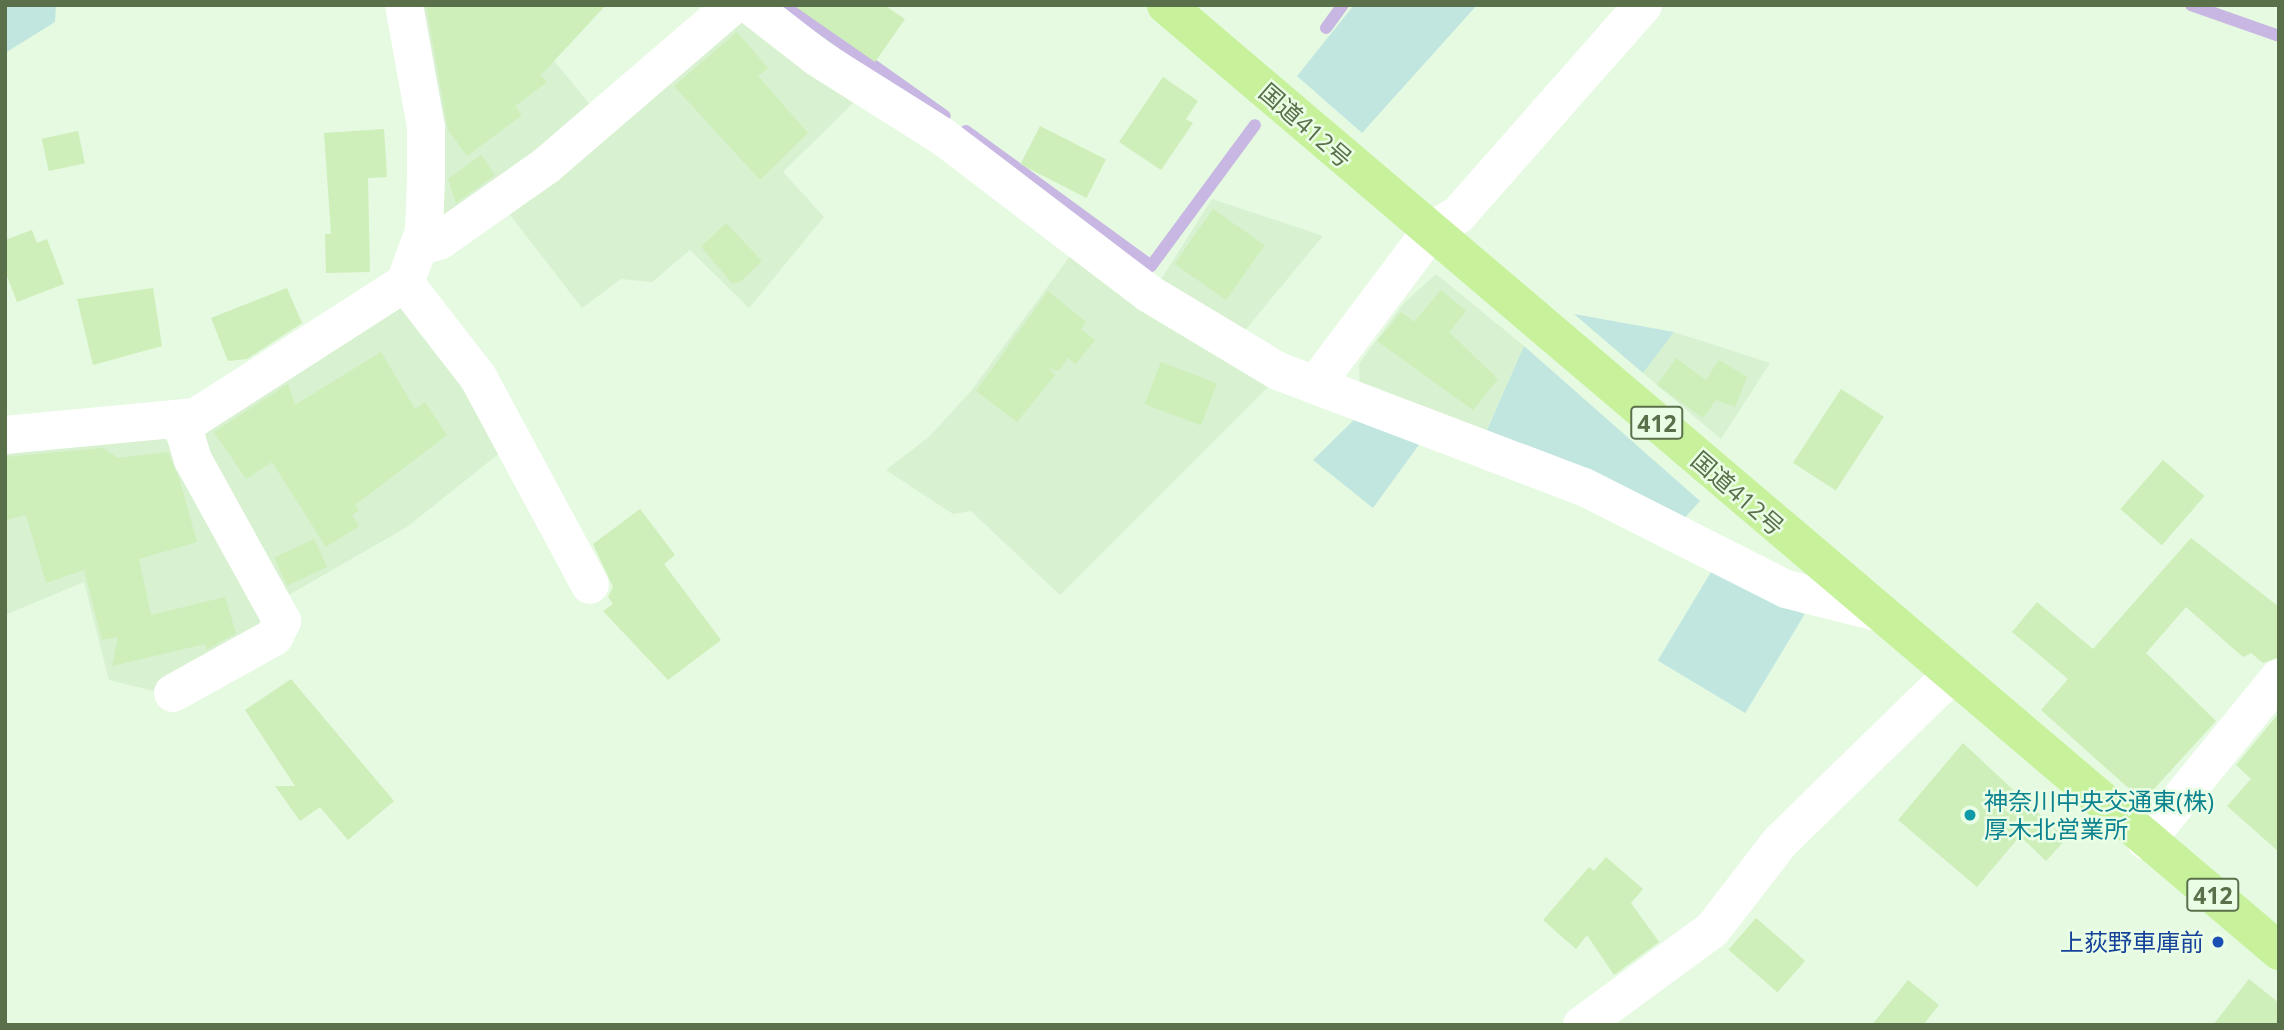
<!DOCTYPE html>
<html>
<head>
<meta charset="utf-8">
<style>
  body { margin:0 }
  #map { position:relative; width:2284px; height:1030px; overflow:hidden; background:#e5fae1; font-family:"Open Sans","Noto Sans JP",sans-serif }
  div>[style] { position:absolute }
  .residential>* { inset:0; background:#d8f1d0 }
  .green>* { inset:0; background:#c1e6e0; transform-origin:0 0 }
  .stream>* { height:12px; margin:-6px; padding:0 6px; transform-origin:6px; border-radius:6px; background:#c7b7e2 }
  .building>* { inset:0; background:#ceeeba; transform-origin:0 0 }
  .minor>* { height:38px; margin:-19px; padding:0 19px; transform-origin:19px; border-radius:19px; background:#fff }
  .highway>* { height:38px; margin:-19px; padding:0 19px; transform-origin:19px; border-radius:19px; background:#c7f19b }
  .dots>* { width:19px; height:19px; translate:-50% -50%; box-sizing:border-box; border:4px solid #eafee6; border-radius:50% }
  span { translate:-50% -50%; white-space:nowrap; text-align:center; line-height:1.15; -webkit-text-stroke:5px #eafee6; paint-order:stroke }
  .shield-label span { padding:2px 5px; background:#eafee6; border:2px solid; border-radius:5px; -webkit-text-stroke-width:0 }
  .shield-label { font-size:23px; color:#59704a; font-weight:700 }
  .street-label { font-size:24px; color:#59704a }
  .culture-label { font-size:24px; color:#0d838f }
  .left { translate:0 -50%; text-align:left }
  .transit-label { font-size:24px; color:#164399 }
  .right { translate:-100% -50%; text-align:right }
  .frame { position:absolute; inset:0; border:7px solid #59704a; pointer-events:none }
</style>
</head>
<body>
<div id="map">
  <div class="residential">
    <div style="clip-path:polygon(413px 5px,528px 5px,518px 17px,596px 112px,439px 234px)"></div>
    <div style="clip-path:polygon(743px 13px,856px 100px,783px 172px,824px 217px,749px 308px,690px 250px,652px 282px,621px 279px,582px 308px,504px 207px)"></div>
    <div style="clip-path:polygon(1212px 199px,1323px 236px,1241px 335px,1158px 284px)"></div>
    <div style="clip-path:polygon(1073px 252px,1273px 382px,1060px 595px,971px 511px,953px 514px,886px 470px,930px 436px,971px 391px)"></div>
    <div style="clip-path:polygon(1436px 274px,1524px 346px,1486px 431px,1360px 386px,1359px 364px,1404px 303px)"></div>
    <div style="clip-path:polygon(412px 306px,506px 448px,407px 527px,287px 596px,207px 467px,201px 427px,390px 307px)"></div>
    <div style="clip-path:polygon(1674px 332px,1770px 363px,1721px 439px,1643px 373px)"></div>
    <div style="clip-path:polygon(160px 431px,208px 502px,275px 629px,158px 692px,109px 680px,84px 582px,5px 615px,5px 448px)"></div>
  </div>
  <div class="green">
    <div style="clip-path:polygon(5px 5px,56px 5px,55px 22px,5px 53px)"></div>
    <div style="clip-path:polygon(1354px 5px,1477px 5px,1362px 133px,1297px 76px)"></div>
    <div style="clip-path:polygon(1574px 314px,1674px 332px,1643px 373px)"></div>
    <div style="clip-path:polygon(1524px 346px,1700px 501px,1681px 522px,1486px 432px)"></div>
    <div style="clip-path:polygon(1363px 411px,1426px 435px,1373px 508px,1313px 460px)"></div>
    <div style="left:1717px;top:562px;width:102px;height:115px;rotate:31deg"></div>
  </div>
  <div class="stream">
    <div style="left:788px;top:5px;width:192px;rotate:35.3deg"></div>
    <div style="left:2191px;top:5px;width:93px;rotate:19.4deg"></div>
    <div style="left:1326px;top:28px;width:29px;rotate:-54deg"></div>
    <div style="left:966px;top:131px;width:229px;rotate:36.1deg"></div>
    <div style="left:1151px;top:266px;width:175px;rotate:-53.6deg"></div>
  </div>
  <div class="building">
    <div style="clip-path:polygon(426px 5px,606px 5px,541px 75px,547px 82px,515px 106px,522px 115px,467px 156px,448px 130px)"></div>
    <div style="clip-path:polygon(793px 5px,884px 5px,905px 19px,875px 62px)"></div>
    <div style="clip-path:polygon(737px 32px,768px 68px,758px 76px,808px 133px,760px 180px,674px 86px)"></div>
    <div style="clip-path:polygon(1163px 77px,1198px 101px,1186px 119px,1193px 123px,1161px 170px,1119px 142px)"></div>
    <div style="left:1040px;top:126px;width:74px;height:43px;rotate:27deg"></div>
    <div style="clip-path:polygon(384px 129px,387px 177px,368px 178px,370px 272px,326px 273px,325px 234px,331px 234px,324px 133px)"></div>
    <div style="left:78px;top:131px;width:33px;height:37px;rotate:78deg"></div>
    <div style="clip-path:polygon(481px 155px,495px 175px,456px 203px,448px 179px)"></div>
    <div style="left:1213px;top:209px;width:63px;height:67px;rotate:35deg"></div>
    <div style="clip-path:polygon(726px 223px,762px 261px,740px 282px,732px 283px,701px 247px)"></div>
    <div style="clip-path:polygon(32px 230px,37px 243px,47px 239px,64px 284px,17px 302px,5px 271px,5px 240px)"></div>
    <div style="clip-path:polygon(153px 288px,162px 346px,93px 365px,77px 299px)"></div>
    <div style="clip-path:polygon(287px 288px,302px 323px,247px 359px,228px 361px,211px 318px)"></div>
    <div style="clip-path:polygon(1441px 290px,1466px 311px,1449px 332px,1498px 379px,1473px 410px,1377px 341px,1401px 312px,1414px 322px)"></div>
    <div style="clip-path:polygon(1048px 291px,1086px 322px,1081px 329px,1095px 340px,1076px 364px,1068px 358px,1058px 371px,1048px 367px,1055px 375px,1017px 422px,976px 391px)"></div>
    <div style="clip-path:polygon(381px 352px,415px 409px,425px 402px,447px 435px,355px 505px,359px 510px,352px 515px,359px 526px,326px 547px,272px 462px,246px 479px,214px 432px,288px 384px,295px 405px)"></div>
    <div style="clip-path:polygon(1676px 358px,1706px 380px,1719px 360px,1747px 377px,1735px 407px,1716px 400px,1703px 418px,1657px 385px)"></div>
    <div style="left:1161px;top:362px;width:60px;height:45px;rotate:21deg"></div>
    <div style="left:1841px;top:389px;width:51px;height:88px;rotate:33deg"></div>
    <div style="clip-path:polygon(103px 448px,118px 458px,168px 452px,180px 481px,197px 542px,139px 559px,151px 615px,225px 597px,236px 633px,206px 650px,205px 644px,112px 666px,118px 637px,102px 640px,84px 570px,46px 583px,26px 515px,5px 520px,5px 457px)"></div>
    <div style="left:2163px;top:460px;width:55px;height:65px;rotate:41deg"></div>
    <div style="clip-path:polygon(640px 509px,675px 555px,664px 564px,721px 640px,668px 680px,603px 611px,613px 604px,608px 597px,613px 587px,593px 544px)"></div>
    <div style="clip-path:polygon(2191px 538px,2279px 607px,2279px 657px,2263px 663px,2251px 653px,2243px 657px,2186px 607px,2146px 653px,2216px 721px,2143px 801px,2041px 710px,2068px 679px,2012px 632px,2037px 602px,2093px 649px)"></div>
    <div style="left:314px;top:539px;width:31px;height:44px;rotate:65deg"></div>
    <div style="clip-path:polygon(291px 679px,394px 801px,348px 840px,320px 807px,300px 821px,275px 786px,295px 786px,245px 710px)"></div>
    <div style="clip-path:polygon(2279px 713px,2279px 852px,2227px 806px,2251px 779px,2236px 765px)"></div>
    <div style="clip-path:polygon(1963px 743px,2066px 839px,2046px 861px,2020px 836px,1977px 887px,1898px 820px)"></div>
    <div style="clip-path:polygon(1606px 857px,1643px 889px,1631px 903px,1659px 942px,1614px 975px,1587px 935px,1576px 949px,1543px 920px,1589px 867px,1594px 871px)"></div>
    <div style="left:1756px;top:918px;width:65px;height:42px;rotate:41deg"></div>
    <div style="clip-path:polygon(2249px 979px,2279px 1003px,2279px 1025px,2213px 1025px)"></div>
    <div style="clip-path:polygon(1908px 980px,1939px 1005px,1923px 1025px,1872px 1025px)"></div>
  </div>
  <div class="minor">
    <div style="left:750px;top:5px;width:86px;rotate:37.9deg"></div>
    <div style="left:818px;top:58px;width:146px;rotate:32.2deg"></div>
    <div style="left:942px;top:136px;width:259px;rotate:37.3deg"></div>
    <div style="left:1148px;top:293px;width:152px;rotate:31deg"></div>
    <div style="left:1278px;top:371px;width:327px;rotate:20.8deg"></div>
    <div style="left:1584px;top:487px;width:226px;rotate:26.8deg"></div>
    <div style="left:1786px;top:589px;width:94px;rotate:14.2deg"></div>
    <div style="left:421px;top:246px;width:19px;rotate:-16deg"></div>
    <div style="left:439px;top:241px;width:132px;rotate:-35.1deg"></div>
    <div style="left:547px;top:165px;width:245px;rotate:-40.7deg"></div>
    <div style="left:405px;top:283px;width:119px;rotate:52.2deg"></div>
    <div style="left:478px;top:377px;width:236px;rotate:61.7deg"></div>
    <div style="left:1316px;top:384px;width:191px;rotate:-53.1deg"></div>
    <div style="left:1431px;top:231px;width:31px;rotate:-31deg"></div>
    <div style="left:1458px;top:215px;width:280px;rotate:-48.6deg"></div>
    <div style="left:5px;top:435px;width:192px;rotate:-5.4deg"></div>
    <div style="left:196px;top:417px;width:248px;rotate:-32.7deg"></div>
    <div style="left:405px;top:283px;width:55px;rotate:-69.9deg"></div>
    <div style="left:424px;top:231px;width:53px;rotate:-87.8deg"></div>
    <div style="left:426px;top:178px;width:51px;rotate:-90deg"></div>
    <div style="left:426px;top:127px;width:124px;rotate:-100.2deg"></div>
    <div style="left:173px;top:693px;width:115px;rotate:-29deg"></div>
    <div style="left:274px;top:637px;width:18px;rotate:-63deg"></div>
    <div style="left:282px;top:621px;width:184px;rotate:-118.9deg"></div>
    <div style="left:193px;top:460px;width:42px;rotate:-106.7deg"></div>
    <div style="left:2146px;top:841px;width:210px;rotate:-50.8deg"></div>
    <div style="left:1582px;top:1025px;width:161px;rotate:-36.2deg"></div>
    <div style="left:1712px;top:930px;width:111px;rotate:-52.3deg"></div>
    <div style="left:1780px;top:842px;width:239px;rotate:-44.3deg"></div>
  </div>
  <div class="highway">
    <div style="left:1166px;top:5px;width:1461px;rotate:40.36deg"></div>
  </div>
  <div class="dots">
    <div style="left:1970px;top:815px;background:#0f9aa8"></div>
    <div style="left:2218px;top:942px;background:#1a4fb4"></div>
  </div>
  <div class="shield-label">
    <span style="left:1657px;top:423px">412</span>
    <span style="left:2213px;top:895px">412</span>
  </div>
  <div class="street-label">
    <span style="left:1306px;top:125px;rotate:41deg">国道412号</span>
    <span style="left:1738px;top:493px;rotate:41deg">国道412号</span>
  </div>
  <div class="culture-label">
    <span class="left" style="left:1984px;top:815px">神奈川中央交通東(株)<br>厚木北営業所</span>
  </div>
  <div class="transit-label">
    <span class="right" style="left:2204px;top:942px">上荻野車庫前</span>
  </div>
  <div class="frame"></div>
</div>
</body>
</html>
